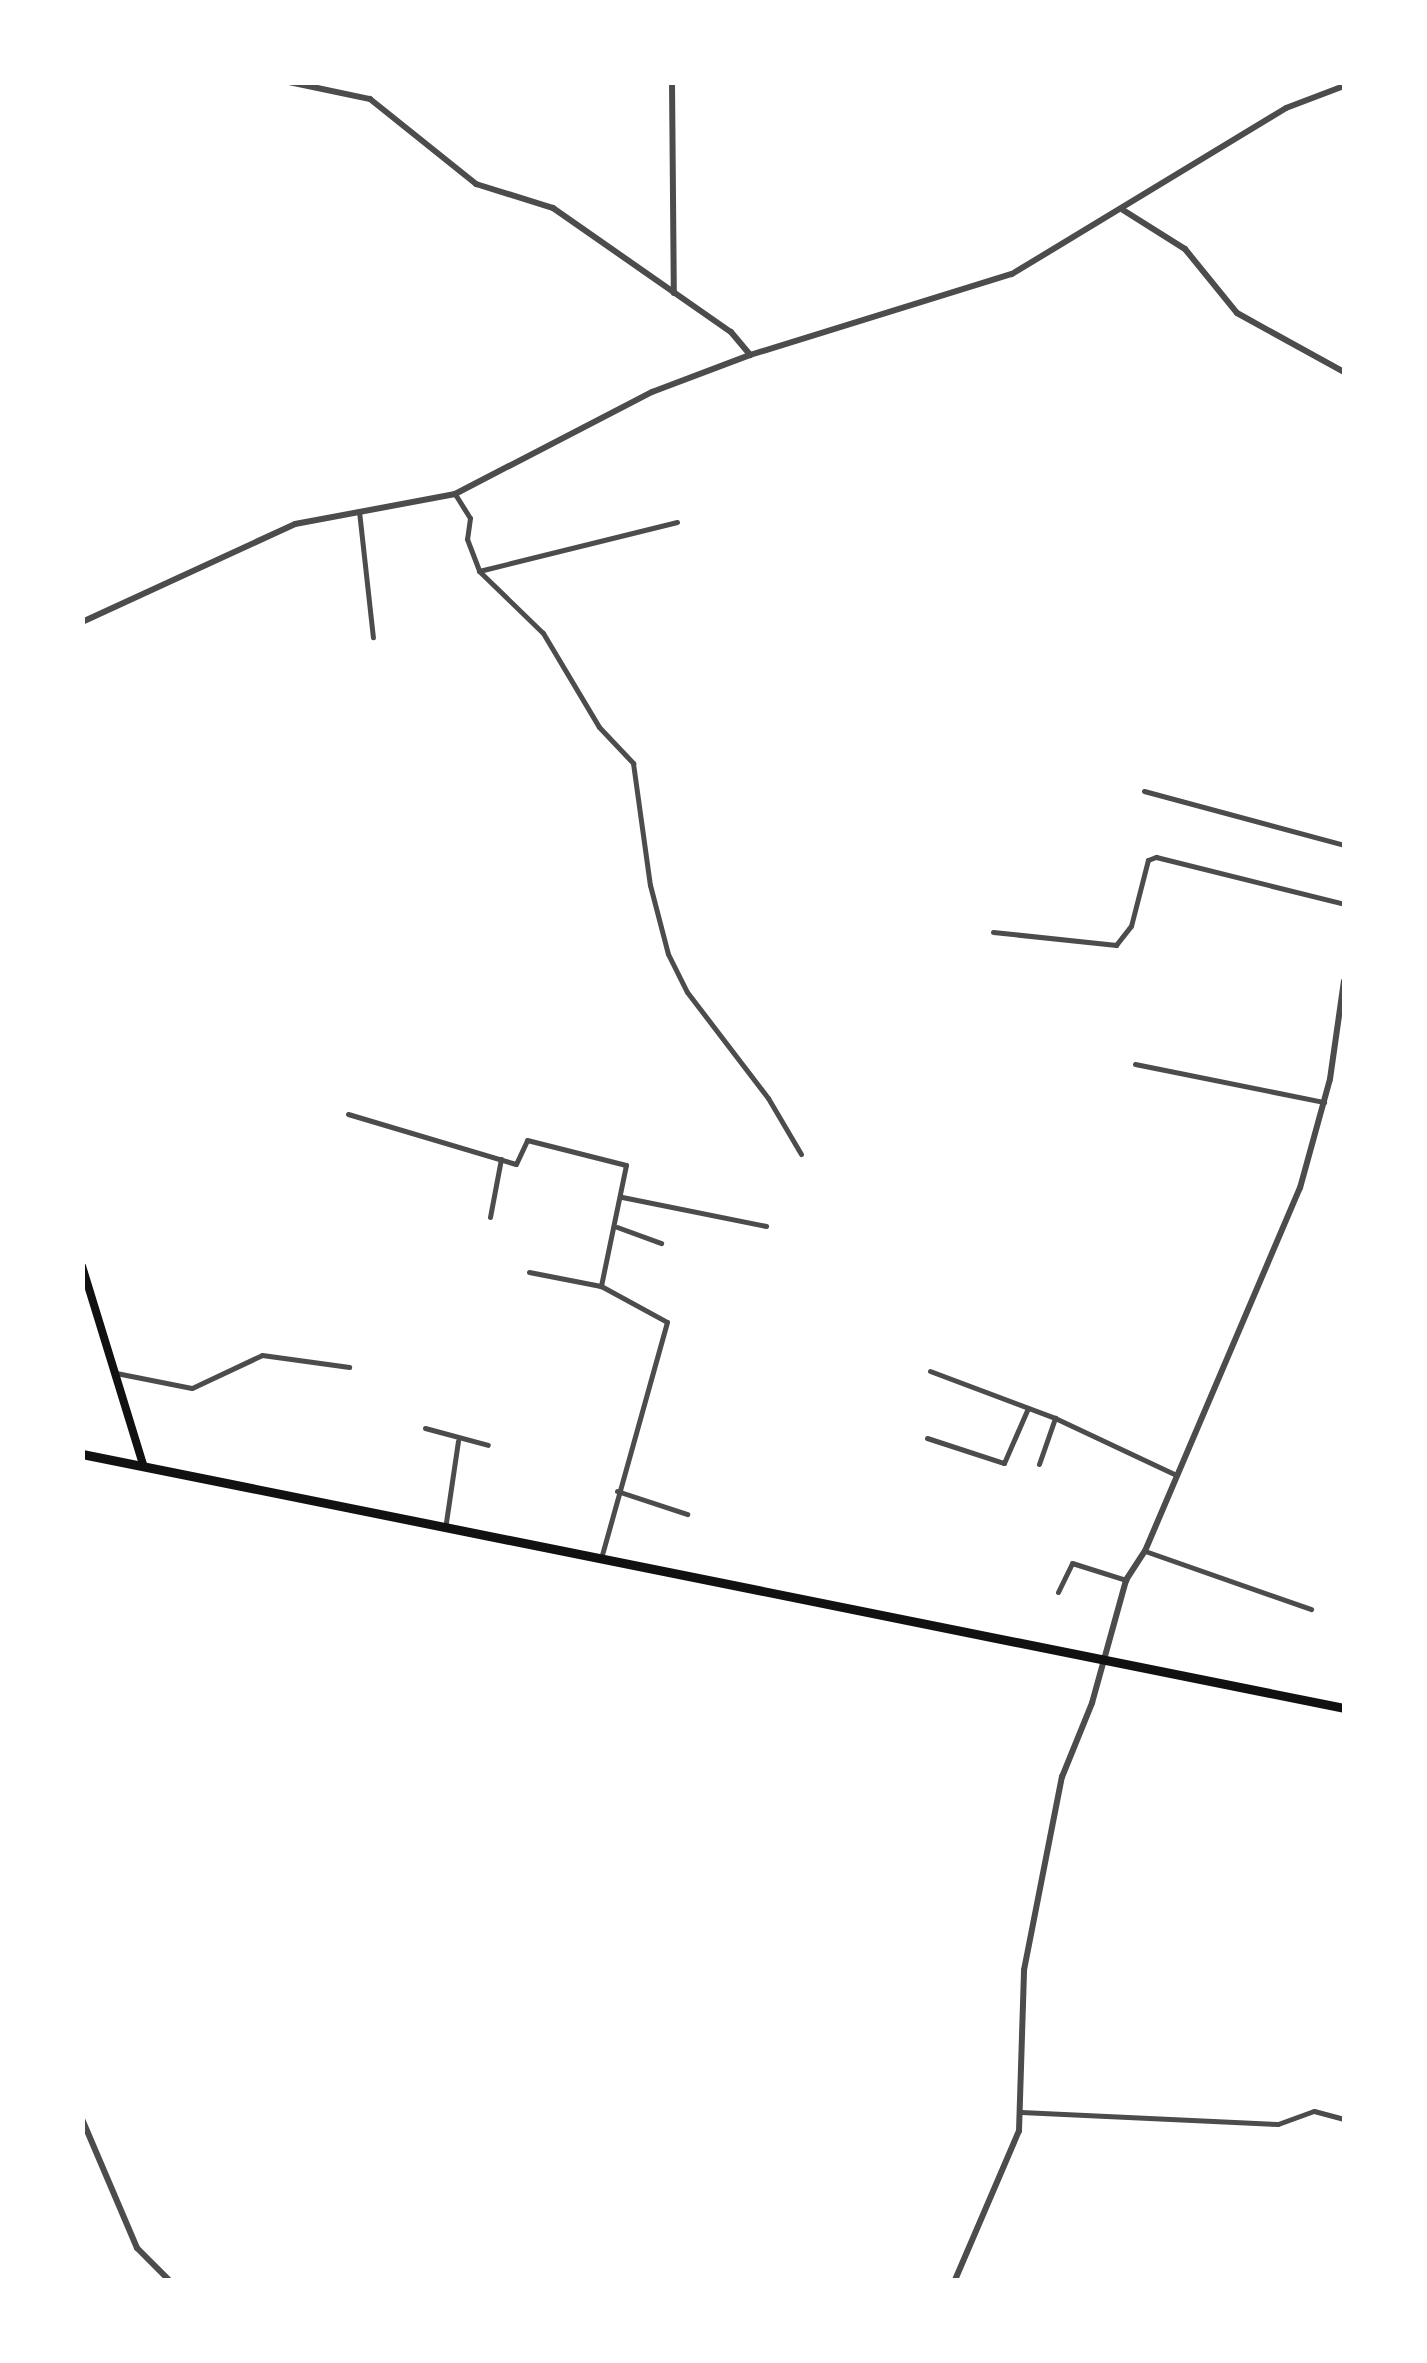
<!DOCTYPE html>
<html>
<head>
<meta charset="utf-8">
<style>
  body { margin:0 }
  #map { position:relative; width:1427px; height:2363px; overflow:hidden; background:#fff; font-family:"Titillium Web",sans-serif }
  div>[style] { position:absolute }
  .minor>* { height:5px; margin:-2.5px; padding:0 2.5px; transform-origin:2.5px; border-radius:2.5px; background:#4c4c4c }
  .tertiary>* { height:6px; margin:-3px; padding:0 3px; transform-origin:3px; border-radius:3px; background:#4c4c4c }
  .secondary>* { height:8px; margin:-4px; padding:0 4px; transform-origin:4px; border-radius:4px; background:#111 }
  .trunk>* { height:9px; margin:-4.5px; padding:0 4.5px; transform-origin:4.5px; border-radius:4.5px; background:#111 }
  span { translate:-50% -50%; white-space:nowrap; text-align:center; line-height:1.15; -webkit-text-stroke:10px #fff; paint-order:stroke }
  .frame { position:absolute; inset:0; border:85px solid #fff; pointer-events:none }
</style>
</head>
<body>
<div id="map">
  <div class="minor">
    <div style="left:455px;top:494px;width:28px;rotate:58deg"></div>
    <div style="left:470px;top:518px;width:21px;rotate:98deg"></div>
    <div style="left:467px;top:539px;width:34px;rotate:69deg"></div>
    <div style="left:479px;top:571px;width:89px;rotate:44.1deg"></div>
    <div style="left:543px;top:633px;width:109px;rotate:59.2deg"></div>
    <div style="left:599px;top:727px;width:50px;rotate:46.6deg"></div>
    <div style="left:633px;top:763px;width:123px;rotate:82.1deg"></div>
    <div style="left:650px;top:885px;width:71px;rotate:75.4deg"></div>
    <div style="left:668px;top:954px;width:42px;rotate:63.4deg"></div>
    <div style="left:687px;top:992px;width:133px;rotate:52.6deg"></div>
    <div style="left:768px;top:1098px;width:65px;rotate:59.5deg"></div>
    <div style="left:359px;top:511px;width:127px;rotate:83.7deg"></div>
    <div style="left:479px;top:571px;width:204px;rotate:-13.9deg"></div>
    <div style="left:1144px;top:791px;width:207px;rotate:15.1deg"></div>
    <div style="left:993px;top:932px;width:124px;rotate:6deg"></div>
    <div style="left:1116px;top:945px;width:24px;rotate:-52deg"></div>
    <div style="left:1131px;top:926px;width:68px;rotate:-75.6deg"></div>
    <div style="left:1148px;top:860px;width:9px;rotate:-21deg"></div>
    <div style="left:1156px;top:857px;width:194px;rotate:14deg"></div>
    <div style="left:1135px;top:1064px;width:193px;rotate:11.4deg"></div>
    <div style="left:348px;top:1114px;width:175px;rotate:16.6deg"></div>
    <div style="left:516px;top:1164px;width:26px;rotate:-65deg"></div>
    <div style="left:527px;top:1140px;width:102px;rotate:14.2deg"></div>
    <div style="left:626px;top:1165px;width:124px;rotate:101.7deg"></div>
    <div style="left:622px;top:1197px;width:147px;rotate:11.4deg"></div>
    <div style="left:490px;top:1217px;width:59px;rotate:-79.3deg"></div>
    <div style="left:617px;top:1227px;width:47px;rotate:20deg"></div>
    <div style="left:529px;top:1272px;width:73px;rotate:11deg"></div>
    <div style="left:601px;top:1286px;width:75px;rotate:28.6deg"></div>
    <div style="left:667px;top:1322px;width:246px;rotate:105.6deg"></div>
    <div style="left:930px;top:1371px;width:134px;rotate:20.6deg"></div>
    <div style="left:1055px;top:1418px;width:134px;rotate:25.2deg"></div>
    <div style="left:116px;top:1373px;width:77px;rotate:11.2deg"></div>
    <div style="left:192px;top:1388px;width:77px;rotate:-25.2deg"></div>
    <div style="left:262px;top:1355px;width:88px;rotate:7.9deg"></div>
    <div style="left:425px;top:1428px;width:65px;rotate:15.1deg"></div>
    <div style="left:927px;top:1438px;width:81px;rotate:18deg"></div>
    <div style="left:1004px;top:1463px;width:60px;rotate:-66.4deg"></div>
    <div style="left:1039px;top:1464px;width:49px;rotate:-70.8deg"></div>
    <div style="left:617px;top:1491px;width:74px;rotate:18.2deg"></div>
    <div style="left:445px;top:1529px;width:89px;rotate:-81.6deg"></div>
    <div style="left:1145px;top:1551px;width:176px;rotate:19.3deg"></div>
    <div style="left:1058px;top:1592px;width:32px;rotate:-64deg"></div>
    <div style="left:1072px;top:1563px;width:57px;rotate:17.5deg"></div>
    <div style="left:1021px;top:2112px;width:257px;rotate:2.7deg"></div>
    <div style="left:1278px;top:2124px;width:38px;rotate:-20deg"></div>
    <div style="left:1314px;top:2111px;width:31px;rotate:15deg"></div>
  </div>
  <div class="tertiary">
    <div style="left:289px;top:82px;width:83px;rotate:11.9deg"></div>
    <div style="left:370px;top:99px;width:136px;rotate:38.7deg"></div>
    <div style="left:476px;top:184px;width:81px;rotate:17.3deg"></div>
    <div style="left:553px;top:208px;width:217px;rotate:34.9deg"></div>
    <div style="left:731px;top:332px;width:30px;rotate:50deg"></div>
    <div style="left:750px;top:355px;width:274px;rotate:-17.2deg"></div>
    <div style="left:1012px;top:274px;width:320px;rotate:-31.2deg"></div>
    <div style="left:1286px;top:108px;width:62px;rotate:-20.8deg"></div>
    <div style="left:672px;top:82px;width:211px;rotate:89.5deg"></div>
    <div style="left:1123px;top:210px;width:73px;rotate:32.2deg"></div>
    <div style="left:1185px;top:249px;width:82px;rotate:50.9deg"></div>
    <div style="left:1237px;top:313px;width:122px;rotate:28.9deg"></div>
    <div style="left:82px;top:622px;width:234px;rotate:-24.7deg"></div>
    <div style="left:295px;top:524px;width:163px;rotate:-10.6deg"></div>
    <div style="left:455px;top:494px;width:222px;rotate:-27.4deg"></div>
    <div style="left:652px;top:392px;width:105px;rotate:-20.7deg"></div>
    <div style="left:82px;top:2119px;width:140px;rotate:66.9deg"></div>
    <div style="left:137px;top:2248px;width:45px;rotate:45deg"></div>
    <div style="left:955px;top:2280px;width:162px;rotate:-66.8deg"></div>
    <div style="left:1019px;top:2131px;width:161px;rotate:-88.2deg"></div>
    <div style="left:1024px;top:1970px;width:197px;rotate:-78.9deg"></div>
    <div style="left:1062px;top:1777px;width:80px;rotate:-67.9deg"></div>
    <div style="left:1092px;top:1703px;width:128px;rotate:-74.5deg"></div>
    <div style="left:1126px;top:1580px;width:35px;rotate:-57deg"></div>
    <div style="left:1145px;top:1551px;width:395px;rotate:-66.9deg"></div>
    <div style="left:1300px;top:1188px;width:113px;rotate:-74.6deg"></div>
    <div style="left:1330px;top:1079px;width:99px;rotate:-81.9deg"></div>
  </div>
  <div class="secondary">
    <div style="left:82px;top:1266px;width:210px;rotate:72.9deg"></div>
  </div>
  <div class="trunk">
    <div style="left:82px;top:1454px;width:1287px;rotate:11.38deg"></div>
  </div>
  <div class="frame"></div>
</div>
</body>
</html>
